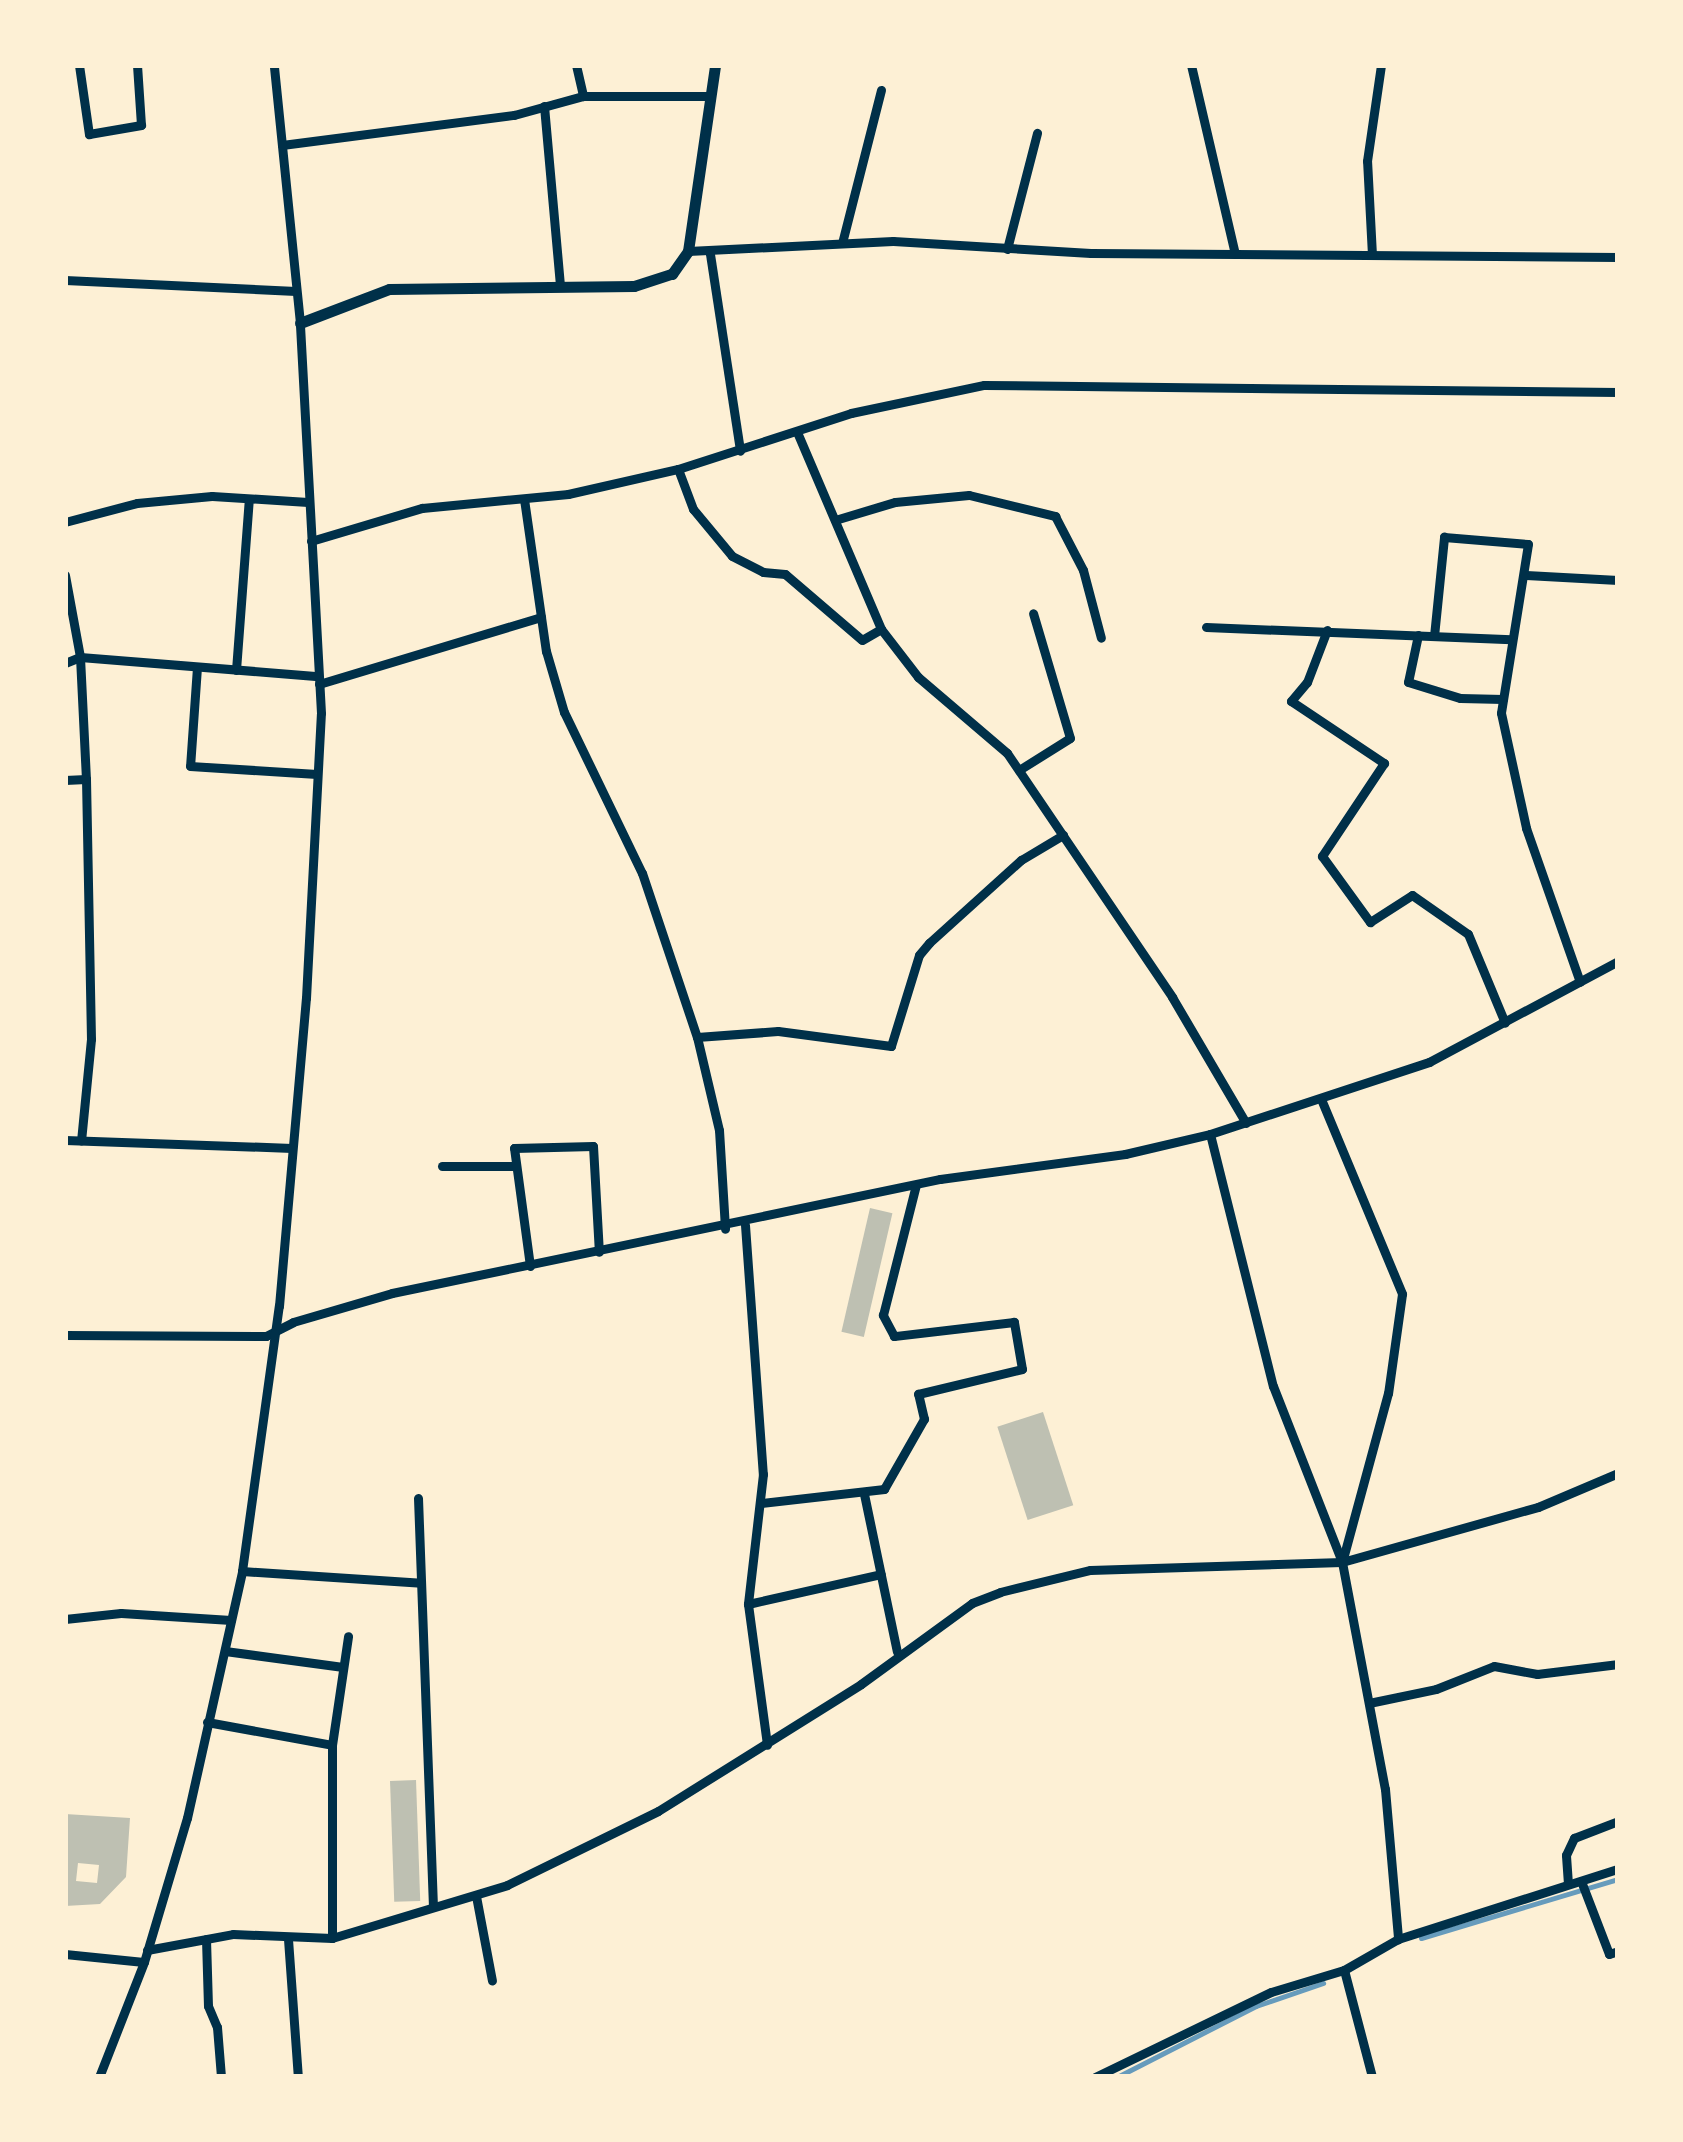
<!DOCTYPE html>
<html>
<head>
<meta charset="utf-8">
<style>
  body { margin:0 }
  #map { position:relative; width:1683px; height:2142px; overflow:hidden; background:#fdf0d5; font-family:Montserrat,sans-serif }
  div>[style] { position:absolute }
  .stream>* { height:5px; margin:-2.5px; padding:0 2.5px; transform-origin:2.5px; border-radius:2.5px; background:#669bbc }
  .building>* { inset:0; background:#bec0b2; transform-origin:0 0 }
  .minor>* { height:9px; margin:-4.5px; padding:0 4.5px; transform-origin:4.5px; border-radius:4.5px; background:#003049 }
  .tertiary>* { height:11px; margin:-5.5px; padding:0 5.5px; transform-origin:5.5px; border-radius:5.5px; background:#003049 }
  span { translate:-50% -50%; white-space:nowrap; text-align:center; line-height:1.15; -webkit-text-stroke:8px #fdf0d5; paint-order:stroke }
  .frame { position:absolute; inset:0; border:68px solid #fdf0d5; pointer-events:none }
</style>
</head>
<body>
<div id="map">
  <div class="stream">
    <div style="left:1421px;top:1938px;width:206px;rotate:-16.7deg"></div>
    <div style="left:1117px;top:2077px;width:156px;rotate:-27.1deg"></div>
    <div style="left:1256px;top:2006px;width:71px;rotate:-18.9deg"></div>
  </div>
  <div class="building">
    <div style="left:870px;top:1208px;width:23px;height:127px;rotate:13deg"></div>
    <div style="left:1043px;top:1412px;width:98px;height:48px;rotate:72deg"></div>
    <div style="left:416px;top:1780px;width:121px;height:26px;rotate:88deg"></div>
    <div style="clip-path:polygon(evenodd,65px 1814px,130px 1818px,126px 1877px,100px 1904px,65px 1906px,65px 1814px,78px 1863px,99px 1865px,97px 1883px,76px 1881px,78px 1863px)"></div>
  </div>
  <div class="minor">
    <div style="left:79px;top:65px;width:70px;rotate:81.8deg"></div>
    <div style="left:89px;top:134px;width:53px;rotate:-9.8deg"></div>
    <div style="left:141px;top:125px;width:60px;rotate:-93.8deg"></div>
    <div style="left:576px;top:65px;width:32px;rotate:77deg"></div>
    <div style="left:1191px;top:65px;width:194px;rotate:76.9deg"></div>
    <div style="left:544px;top:106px;width:179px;rotate:84.9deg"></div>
    <div style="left:282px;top:145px;width:234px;rotate:-7.4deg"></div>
    <div style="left:514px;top:115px;width:72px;rotate:-15.4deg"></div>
    <div style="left:583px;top:96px;width:127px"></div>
    <div style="left:842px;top:243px;width:158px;rotate:-75.7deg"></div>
    <div style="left:1007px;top:249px;width:120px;rotate:-75.5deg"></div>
    <div style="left:688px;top:251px;width:205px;rotate:-2.8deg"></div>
    <div style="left:893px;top:241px;width:198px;rotate:3.5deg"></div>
    <div style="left:1091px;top:253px;width:527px;rotate:0.43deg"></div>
    <div style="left:710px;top:254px;width:199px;rotate:81.3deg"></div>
    <div style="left:1372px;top:255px;width:94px;rotate:-93deg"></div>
    <div style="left:1367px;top:161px;width:97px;rotate:-81.7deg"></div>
    <div style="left:65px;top:280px;width:231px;rotate:2.7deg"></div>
    <div style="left:797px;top:432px;width:214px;rotate:66.9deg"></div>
    <div style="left:881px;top:629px;width:61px;rotate:52.4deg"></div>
    <div style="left:918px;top:677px;width:117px;rotate:40.5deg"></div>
    <div style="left:1007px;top:753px;width:295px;rotate:55.9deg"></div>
    <div style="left:1172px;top:997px;width:146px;rotate:59.6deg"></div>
    <div style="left:678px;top:469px;width:43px;rotate:69.4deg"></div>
    <div style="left:693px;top:509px;width:61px;rotate:50.3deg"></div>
    <div style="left:732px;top:556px;width:35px;rotate:27deg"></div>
    <div style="left:763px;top:572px;width:22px;rotate:5deg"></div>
    <div style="left:785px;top:574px;width:101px;rotate:40.6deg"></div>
    <div style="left:862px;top:640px;width:22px;rotate:-30deg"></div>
    <div style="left:524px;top:499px;width:154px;rotate:81.8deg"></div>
    <div style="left:546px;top:651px;width:64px;rotate:73.6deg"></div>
    <div style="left:564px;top:712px;width:179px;rotate:64.2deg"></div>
    <div style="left:642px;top:873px;width:173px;rotate:71.5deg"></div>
    <div style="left:697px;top:1037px;width:96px;rotate:76.7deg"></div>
    <div style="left:719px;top:1130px;width:99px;rotate:86.5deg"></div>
    <div style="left:835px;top:520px;width:63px;rotate:-16.7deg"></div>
    <div style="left:895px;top:502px;width:74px;rotate:-5.4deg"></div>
    <div style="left:969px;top:495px;width:89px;rotate:13.7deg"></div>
    <div style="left:1055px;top:516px;width:61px;rotate:62.6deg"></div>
    <div style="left:1083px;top:570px;width:70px;rotate:75.2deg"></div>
    <div style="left:65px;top:522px;width:74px;rotate:-14.8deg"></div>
    <div style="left:137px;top:503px;width:75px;rotate:-5.3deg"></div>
    <div style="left:212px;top:496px;width:96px;rotate:3.6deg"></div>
    <div style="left:311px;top:541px;width:116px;rotate:-16.6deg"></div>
    <div style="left:422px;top:508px;width:147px;rotate:-5.5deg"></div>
    <div style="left:568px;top:494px;width:113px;rotate:-12.8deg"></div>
    <div style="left:678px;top:469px;width:182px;rotate:-17.9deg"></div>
    <div style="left:851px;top:413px;width:136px;rotate:-11.9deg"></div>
    <div style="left:984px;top:385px;width:634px;rotate:0.63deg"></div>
    <div style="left:65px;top:575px;width:83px;rotate:79.6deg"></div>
    <div style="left:80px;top:657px;width:122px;rotate:87.2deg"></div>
    <div style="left:86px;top:779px;width:260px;rotate:88.9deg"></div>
    <div style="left:91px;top:1039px;width:102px;rotate:95.6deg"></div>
    <div style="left:1526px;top:575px;width:92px;rotate:3.1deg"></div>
    <div style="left:1206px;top:627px;width:305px;rotate:2.3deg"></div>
    <div style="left:1327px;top:630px;width:56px;rotate:111deg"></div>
    <div style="left:1307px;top:682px;width:25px;rotate:130deg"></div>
    <div style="left:1291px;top:701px;width:112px;rotate:33.7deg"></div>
    <div style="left:1384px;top:763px;width:112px;rotate:123.7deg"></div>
    <div style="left:1322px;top:856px;width:82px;rotate:54deg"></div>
    <div style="left:1370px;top:922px;width:50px;rotate:-32.7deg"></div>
    <div style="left:1412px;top:895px;width:68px;rotate:34.9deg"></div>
    <div style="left:1468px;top:934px;width:96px;rotate:67.4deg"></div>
    <div style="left:1418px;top:635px;width:48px;rotate:102deg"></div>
    <div style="left:1408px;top:682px;width:54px;rotate:17.1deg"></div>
    <div style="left:1460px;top:698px;width:43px;rotate:1.3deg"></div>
    <div style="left:1434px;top:636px;width:100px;rotate:-84.2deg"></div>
    <div style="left:1444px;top:537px;width:84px;rotate:4.8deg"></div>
    <div style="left:1528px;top:544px;width:171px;rotate:99.1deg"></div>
    <div style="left:1501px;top:713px;width:118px;rotate:77.7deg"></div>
    <div style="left:1526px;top:828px;width:163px;rotate:70.7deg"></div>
    <div style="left:65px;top:663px;width:16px;rotate:-22deg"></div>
    <div style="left:80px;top:657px;width:239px;rotate:4.6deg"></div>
    <div style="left:197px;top:667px;width:99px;rotate:94deg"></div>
    <div style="left:190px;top:766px;width:127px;rotate:3.6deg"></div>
    <div style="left:236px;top:670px;width:171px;rotate:-85.7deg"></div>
    <div style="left:319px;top:684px;width:232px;rotate:-16.8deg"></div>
    <div style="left:1019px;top:770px;width:60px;rotate:-32.1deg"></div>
    <div style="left:1070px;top:738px;width:130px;rotate:-106.5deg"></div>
    <div style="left:65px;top:780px;width:21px;rotate:-3deg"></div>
    <div style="left:697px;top:1037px;width:81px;rotate:-4.2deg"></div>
    <div style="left:778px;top:1031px;width:114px;rotate:7.6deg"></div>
    <div style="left:891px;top:1046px;width:95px;rotate:-72.9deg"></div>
    <div style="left:919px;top:955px;width:16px;rotate:-50deg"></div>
    <div style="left:929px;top:943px;width:124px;rotate:-42.1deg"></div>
    <div style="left:1021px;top:860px;width:49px;rotate:-30.8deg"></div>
    <div style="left:1321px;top:1099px;width:211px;rotate:67.4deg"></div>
    <div style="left:1402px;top:1294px;width:100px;rotate:98deg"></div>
    <div style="left:1388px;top:1393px;width:172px;rotate:105.2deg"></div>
    <div style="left:1210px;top:1134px;width:260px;rotate:76deg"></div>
    <div style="left:1273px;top:1386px;width:189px;rotate:68.6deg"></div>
    <div style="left:1342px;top:1562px;width:231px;rotate:79.3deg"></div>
    <div style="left:1385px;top:1789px;width:151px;rotate:85deg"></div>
    <div style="left:65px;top:1140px;width:227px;rotate:2deg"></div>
    <div style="left:442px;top:1166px;width:74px"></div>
    <div style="left:745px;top:1225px;width:250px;rotate:85.9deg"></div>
    <div style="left:763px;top:1474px;width:131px;rotate:96.6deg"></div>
    <div style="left:748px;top:1604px;width:142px;rotate:82.3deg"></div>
    <div style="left:530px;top:1266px;width:119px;rotate:-97.7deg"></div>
    <div style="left:514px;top:1148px;width:79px;rotate:-1.5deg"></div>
    <div style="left:593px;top:1146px;width:106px;rotate:86.8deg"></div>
    <div style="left:65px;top:1335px;width:201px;rotate:0.3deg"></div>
    <div style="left:266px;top:1336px;width:30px;rotate:-27deg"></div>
    <div style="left:293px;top:1322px;width:103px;rotate:-16.3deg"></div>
    <div style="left:392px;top:1293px;width:560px;rotate:-11.75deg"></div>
    <div style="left:940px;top:1179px;width:187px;rotate:-7.7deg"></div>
    <div style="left:1125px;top:1154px;width:87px;rotate:-13.2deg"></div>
    <div style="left:1210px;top:1134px;width:231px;rotate:-18.2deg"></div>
    <div style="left:1429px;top:1062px;width:214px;rotate:-28.1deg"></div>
    <div style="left:864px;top:1494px;width:161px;rotate:78.2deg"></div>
    <div style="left:418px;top:1498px;width:407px;rotate:87.9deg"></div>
    <div style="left:761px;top:1503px;width:124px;rotate:-6.5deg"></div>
    <div style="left:884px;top:1489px;width:81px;rotate:-60.3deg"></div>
    <div style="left:924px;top:1419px;width:26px;rotate:-103deg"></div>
    <div style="left:918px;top:1394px;width:107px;rotate:-13.5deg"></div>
    <div style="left:1022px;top:1369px;width:48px;rotate:-99.7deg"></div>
    <div style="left:1014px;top:1322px;width:121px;rotate:173.3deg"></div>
    <div style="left:894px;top:1336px;width:24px;rotate:-118deg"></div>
    <div style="left:883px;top:1315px;width:134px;rotate:-75.8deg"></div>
    <div style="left:242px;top:1571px;width:179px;rotate:3.8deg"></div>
    <div style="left:748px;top:1604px;width:136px;rotate:-12.7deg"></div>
    <div style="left:65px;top:1619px;width:56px;rotate:-6.1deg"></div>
    <div style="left:121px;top:1613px;width:110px;rotate:3.6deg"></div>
    <div style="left:225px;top:1651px;width:119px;rotate:7.7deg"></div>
    <div style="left:1369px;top:1703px;width:68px;rotate:-11.8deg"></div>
    <div style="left:1436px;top:1689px;width:62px;rotate:-21.6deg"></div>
    <div style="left:1494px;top:1666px;width:44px;rotate:10.5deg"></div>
    <div style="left:1537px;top:1674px;width:82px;rotate:-7deg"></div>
    <div style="left:207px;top:1722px;width:127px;rotate:10.4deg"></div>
    <div style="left:1581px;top:1881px;width:78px;rotate:69deg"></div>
    <div style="left:1609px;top:1954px;width:9px;rotate:-18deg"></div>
    <div style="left:1568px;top:1884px;width:29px;rotate:-94deg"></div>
    <div style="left:1566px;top:1855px;width:19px;rotate:-65deg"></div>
    <div style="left:1574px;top:1838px;width:47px;rotate:-21.1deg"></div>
    <div style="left:476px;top:1896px;width:86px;rotate:79.3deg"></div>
    <div style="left:332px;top:1938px;width:193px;rotate:-90deg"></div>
    <div style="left:332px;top:1745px;width:110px;rotate:-81.6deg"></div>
    <div style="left:206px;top:1939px;width:67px;rotate:88.3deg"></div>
    <div style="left:208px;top:2006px;width:23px;rotate:67deg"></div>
    <div style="left:217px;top:2027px;width:50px;rotate:85.4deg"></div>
    <div style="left:288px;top:1939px;width:138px;rotate:85.9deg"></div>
    <div style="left:147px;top:1950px;width:87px;rotate:-10.5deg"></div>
    <div style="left:233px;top:1934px;width:99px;rotate:2.3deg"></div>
    <div style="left:332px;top:1938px;width:183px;rotate:-16.8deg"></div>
    <div style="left:507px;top:1885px;width:168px;rotate:-26.1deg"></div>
    <div style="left:658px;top:1811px;width:239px;rotate:-32deg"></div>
    <div style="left:861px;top:1684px;width:137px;rotate:-36.1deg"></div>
    <div style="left:972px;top:1603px;width:30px;rotate:-21deg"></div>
    <div style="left:1000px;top:1592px;width:93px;rotate:-13.7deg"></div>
    <div style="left:1090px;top:1570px;width:252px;rotate:-1.8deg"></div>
    <div style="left:1342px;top:1562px;width:204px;rotate:-15.7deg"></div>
    <div style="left:1538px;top:1507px;width:87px;rotate:-23deg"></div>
    <div style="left:65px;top:1954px;width:79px;rotate:5.8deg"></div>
    <div style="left:1344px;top:1970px;width:111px;rotate:75.3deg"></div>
    <div style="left:99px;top:2077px;width:123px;rotate:-68.6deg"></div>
    <div style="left:144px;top:1962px;width:150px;rotate:-73.4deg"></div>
    <div style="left:187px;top:1818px;width:253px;rotate:-77.4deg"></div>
    <div style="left:242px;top:1571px;width:268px;rotate:-82.1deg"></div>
    <div style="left:279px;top:1306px;width:309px;rotate:-85deg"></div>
    <div style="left:306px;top:998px;width:285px;rotate:-87deg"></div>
    <div style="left:321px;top:713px;width:391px;rotate:-93.1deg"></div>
    <div style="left:300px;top:323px;width:259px;rotate:-95.8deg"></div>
    <div style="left:1095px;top:2077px;width:195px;rotate:-25.8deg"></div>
    <div style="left:1271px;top:1992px;width:76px;rotate:-16.8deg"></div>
    <div style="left:1344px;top:1970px;width:62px;rotate:-29.9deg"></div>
    <div style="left:1398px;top:1939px;width:231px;rotate:-17.7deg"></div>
  </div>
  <div class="tertiary">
    <div style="left:300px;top:323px;width:95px;rotate:-20.9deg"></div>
    <div style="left:389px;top:289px;width:245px;rotate:-0.7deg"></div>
    <div style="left:634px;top:286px;width:40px;rotate:-18deg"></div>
    <div style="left:672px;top:274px;width:28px;rotate:-55deg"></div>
    <div style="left:688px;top:251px;width:188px;rotate:-81.7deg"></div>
  </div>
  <div class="frame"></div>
</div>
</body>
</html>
